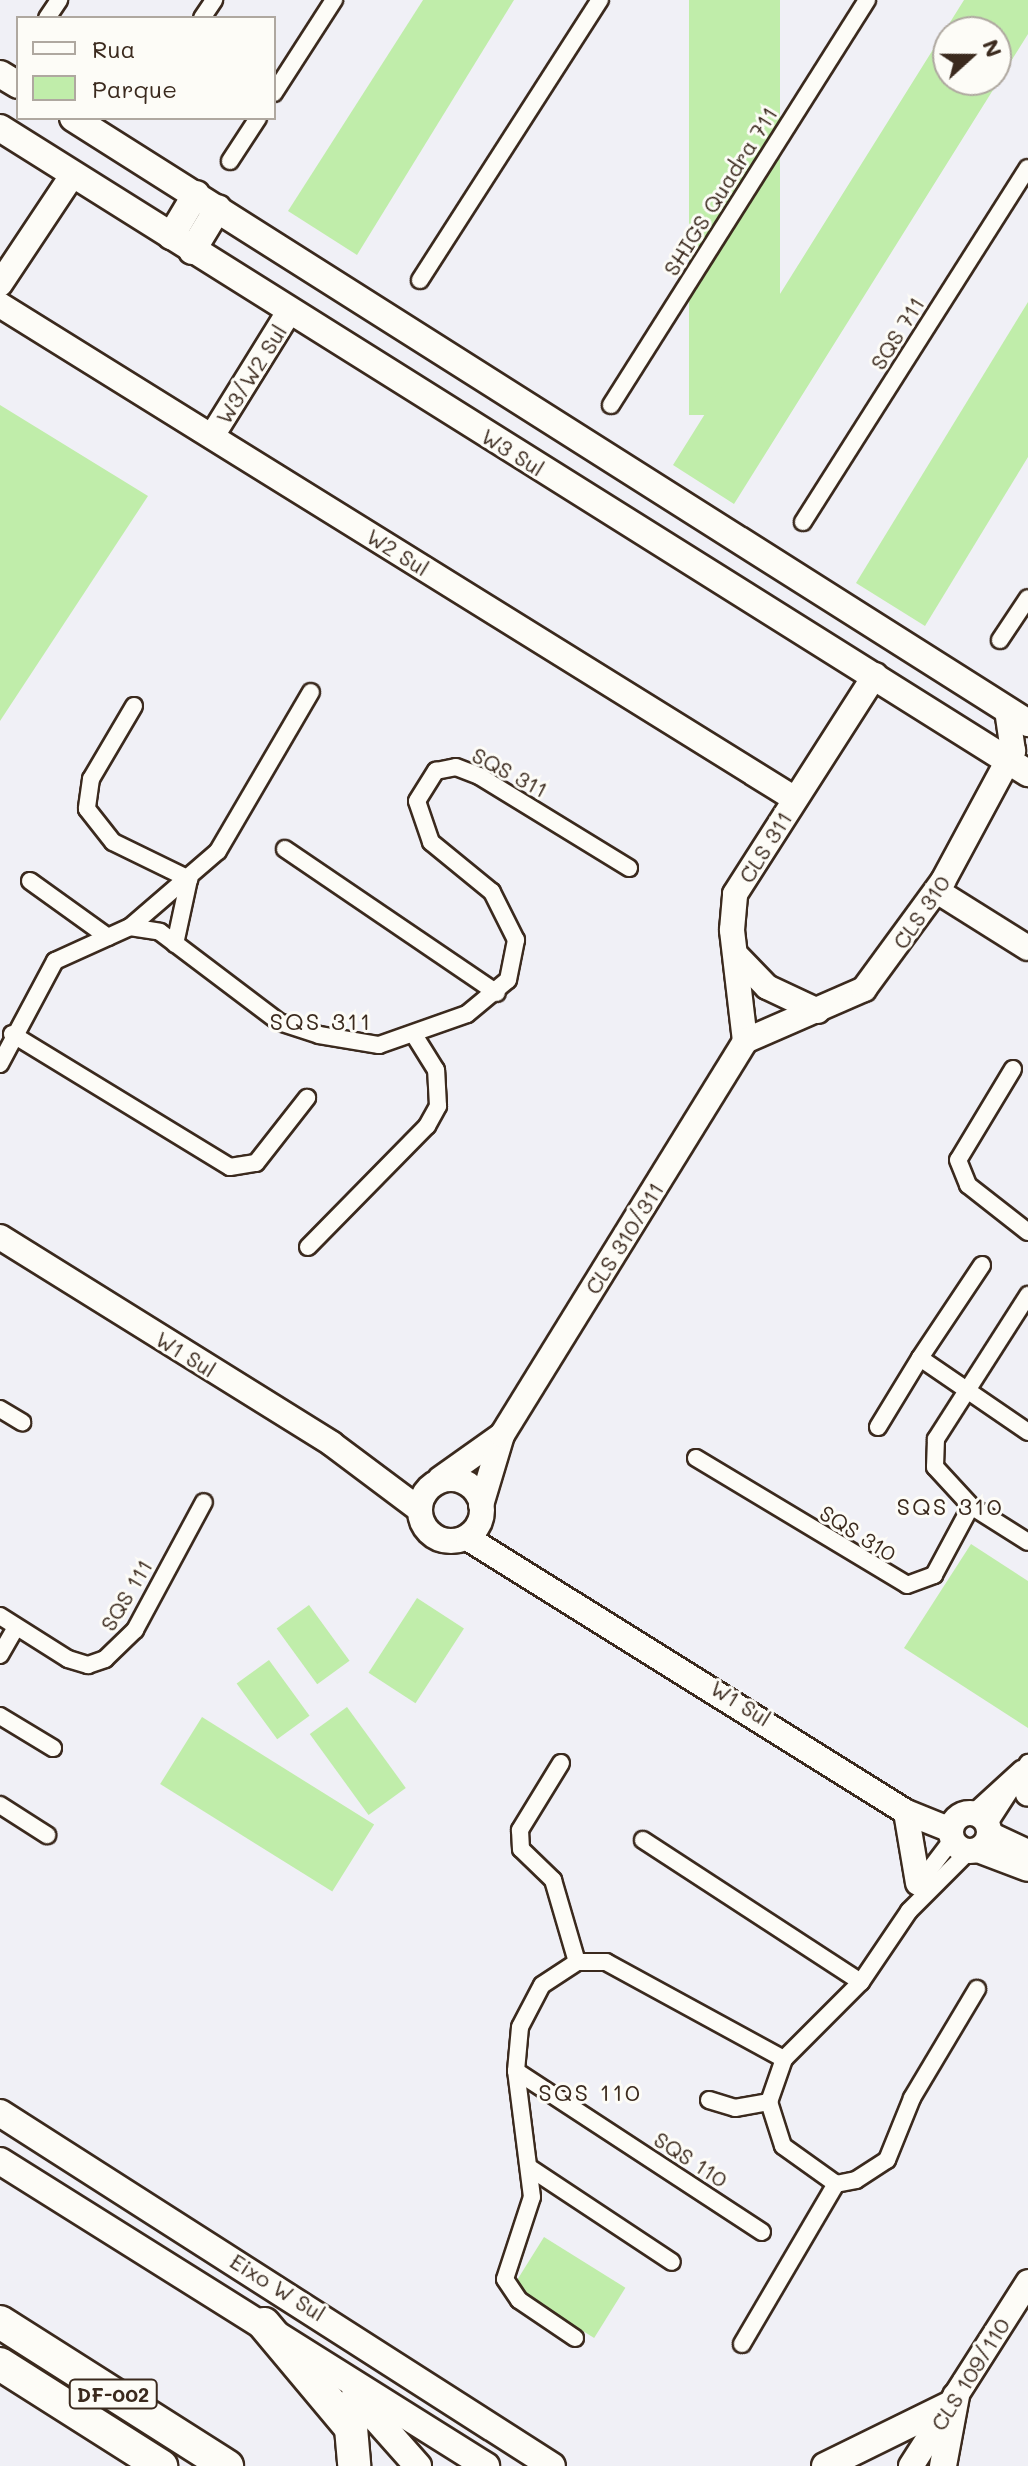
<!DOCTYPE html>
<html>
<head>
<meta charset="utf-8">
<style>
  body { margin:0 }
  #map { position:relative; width:1028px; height:2466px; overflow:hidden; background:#f0f0f6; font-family:Mali,sans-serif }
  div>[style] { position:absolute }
  .green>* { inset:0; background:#c0edaa; transform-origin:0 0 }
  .roads { filter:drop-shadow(2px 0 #3b2a1e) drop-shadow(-2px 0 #3b2a1e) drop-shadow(0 2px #3b2a1e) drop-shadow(0 -2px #3b2a1e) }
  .street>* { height:16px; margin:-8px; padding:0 8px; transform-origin:8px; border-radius:8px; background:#fdfcf7 }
  .secondary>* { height:24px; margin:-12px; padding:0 12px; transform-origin:12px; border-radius:12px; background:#fdfcf7 }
  .secondary>.ring { margin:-12px; padding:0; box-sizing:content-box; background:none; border:24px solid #fdfcf7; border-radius:50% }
  .primary>* { height:26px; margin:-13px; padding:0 13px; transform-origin:13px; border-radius:13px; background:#fdfcf7 }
  .highway>* { height:32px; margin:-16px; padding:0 16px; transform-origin:16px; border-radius:16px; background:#fdfcf7 }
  span { translate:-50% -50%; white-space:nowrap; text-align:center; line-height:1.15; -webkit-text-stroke:6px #fdfcf7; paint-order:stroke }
  .shield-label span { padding:2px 6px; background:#fdfcf7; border:2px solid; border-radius:6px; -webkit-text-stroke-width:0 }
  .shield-label { font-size:20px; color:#3b2a1e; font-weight:700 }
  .street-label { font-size:22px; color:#3b2a1e }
  .neighbourhood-label { font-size:24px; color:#3b2a1e; letter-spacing:2px }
  .legend { position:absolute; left:16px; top:16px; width:260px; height:104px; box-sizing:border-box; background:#fdfcf7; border:2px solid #afa8a0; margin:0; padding:10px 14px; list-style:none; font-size:24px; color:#3b2a1e }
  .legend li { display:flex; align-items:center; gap:16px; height:40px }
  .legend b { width:40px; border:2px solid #afa8a0 }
  .north { position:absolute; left:932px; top:16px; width:80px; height:80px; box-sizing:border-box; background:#fdfcf7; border:2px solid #afa8a0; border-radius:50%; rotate:69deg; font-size:22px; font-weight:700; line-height:32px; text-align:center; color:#3b2a1e }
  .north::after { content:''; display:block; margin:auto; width:28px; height:36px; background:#3b2a1e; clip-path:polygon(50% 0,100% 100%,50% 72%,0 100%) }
</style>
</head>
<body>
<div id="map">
  <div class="green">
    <div style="clip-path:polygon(423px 0,514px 0,357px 255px,288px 211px)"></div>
    <div style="left:689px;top:0;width:91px;height:415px"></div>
    <div style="clip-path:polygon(evenodd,964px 0,1028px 0,1028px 34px,734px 504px,673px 465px,964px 0,948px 32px,996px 32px,996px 80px,948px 80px,948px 32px)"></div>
    <div style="clip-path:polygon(1028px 302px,1028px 457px,925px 626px,856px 583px)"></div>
    <div style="clip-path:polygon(0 405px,148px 496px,0 721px)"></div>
    <div style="clip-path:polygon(971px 1544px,1028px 1581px,1028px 1728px,904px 1648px)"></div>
    <div style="left:417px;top:1598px;width:56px;height:89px;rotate:33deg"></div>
    <div style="left:309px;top:1605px;width:69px;height:40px;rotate:54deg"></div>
    <div style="left:269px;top:1660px;width:69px;height:40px;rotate:54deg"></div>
    <div style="left:347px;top:1707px;width:100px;height:46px;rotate:54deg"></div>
    <div style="left:202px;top:1717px;width:203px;height:79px;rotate:32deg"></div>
    <div style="left:544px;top:2237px;width:96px;height:59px;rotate:32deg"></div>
  </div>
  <div class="roads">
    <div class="street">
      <div style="left:47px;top:18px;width:22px;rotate:-56deg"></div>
      <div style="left:202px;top:18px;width:22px;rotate:-56deg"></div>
      <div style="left:274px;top:93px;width:111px;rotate:-57.2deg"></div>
      <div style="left:230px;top:161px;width:51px;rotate:-56.9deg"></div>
      <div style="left:420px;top:280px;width:333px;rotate:-57.3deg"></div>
      <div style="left:611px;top:405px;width:479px;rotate:-57.7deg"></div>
      <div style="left:803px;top:522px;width:419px;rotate:-57.6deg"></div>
      <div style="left:1000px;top:640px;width:50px;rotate:-56.3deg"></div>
      <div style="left:134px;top:706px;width:85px;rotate:120.5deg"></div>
      <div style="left:91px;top:779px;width:30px;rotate:98deg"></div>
      <div style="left:87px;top:809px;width:42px;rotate:51.8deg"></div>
      <div style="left:113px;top:842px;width:85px;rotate:26deg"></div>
      <div style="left:285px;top:849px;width:256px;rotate:34.2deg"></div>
      <div style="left:30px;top:881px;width:96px;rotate:35.7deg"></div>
      <div style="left:130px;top:927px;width:116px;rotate:-40.8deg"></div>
      <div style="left:218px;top:851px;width:184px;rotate:-59.7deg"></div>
      <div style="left:175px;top:944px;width:66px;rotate:-77.8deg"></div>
      <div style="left:12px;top:1034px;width:255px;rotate:31.4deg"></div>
      <div style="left:230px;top:1167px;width:26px;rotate:-9deg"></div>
      <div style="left:256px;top:1163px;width:83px;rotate:-51.9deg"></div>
      <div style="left:0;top:1064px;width:117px;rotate:-61.9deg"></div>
      <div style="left:55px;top:961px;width:82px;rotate:-24.4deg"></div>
      <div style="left:130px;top:927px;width:30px;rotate:9deg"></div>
      <div style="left:160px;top:932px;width:149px;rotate:37.1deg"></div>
      <div style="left:279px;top:1022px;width:42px;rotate:18deg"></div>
      <div style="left:319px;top:1035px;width:61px;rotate:9.5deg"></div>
      <div style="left:379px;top:1045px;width:93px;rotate:-19.4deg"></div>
      <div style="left:467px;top:1014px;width:53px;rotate:-39.7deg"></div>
      <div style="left:508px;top:980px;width:41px;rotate:-78.7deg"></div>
      <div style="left:516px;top:940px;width:54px;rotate:-116.6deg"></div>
      <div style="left:492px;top:892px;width:79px;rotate:-140.7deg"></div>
      <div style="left:431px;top:842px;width:43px;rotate:-108.9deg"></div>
      <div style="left:417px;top:801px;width:36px;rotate:-58deg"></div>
      <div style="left:436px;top:771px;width:20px;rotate:-11deg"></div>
      <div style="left:456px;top:767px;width:25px;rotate:21deg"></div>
      <div style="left:479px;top:776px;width:176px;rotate:31.5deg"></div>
      <div style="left:1013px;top:1069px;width:106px;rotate:121.1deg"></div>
      <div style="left:958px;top:1160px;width:27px;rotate:68deg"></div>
      <div style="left:968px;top:1185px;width:76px;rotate:38.1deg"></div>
      <div style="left:308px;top:1247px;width:170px;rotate:-45.5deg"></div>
      <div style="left:427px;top:1126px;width:23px;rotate:-61deg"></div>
      <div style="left:438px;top:1106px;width:36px;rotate:-93deg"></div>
      <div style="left:436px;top:1070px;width:38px;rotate:-122deg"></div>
      <div style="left:982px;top:1265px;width:112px;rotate:123.7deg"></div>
      <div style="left:920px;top:1358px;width:131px;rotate:34.4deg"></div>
      <div style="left:0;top:1409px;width:26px;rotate:31deg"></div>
      <div style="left:878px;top:1427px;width:81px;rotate:-58.7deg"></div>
      <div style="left:696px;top:1458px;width:246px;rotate:31deg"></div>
      <div style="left:907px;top:1585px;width:29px;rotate:-20deg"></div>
      <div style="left:934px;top:1575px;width:78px;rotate:-61.8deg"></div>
      <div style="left:971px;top:1506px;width:67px;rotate:32.3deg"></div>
      <div style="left:971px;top:1506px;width:53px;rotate:-132.7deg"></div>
      <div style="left:935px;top:1467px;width:28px;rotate:-88deg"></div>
      <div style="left:936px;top:1439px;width:171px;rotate:-57.4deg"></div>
      <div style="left:0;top:1616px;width:80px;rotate:32.3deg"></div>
      <div style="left:68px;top:1659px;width:21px;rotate:17deg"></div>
      <div style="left:88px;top:1665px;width:18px;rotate:-19deg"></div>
      <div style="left:105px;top:1659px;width:42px;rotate:-44deg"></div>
      <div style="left:135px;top:1630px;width:145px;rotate:-61.7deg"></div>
      <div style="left:0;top:1655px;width:32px;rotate:-60deg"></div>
      <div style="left:0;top:1716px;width:62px;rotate:31.1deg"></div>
      <div style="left:561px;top:1763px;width:79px;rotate:121.5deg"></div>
      <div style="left:520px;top:1830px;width:19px;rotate:87deg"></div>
      <div style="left:521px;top:1849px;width:45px;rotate:44.1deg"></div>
      <div style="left:553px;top:1880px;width:85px;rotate:73.7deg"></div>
      <div style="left:0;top:1805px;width:56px;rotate:32.6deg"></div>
      <div style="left:973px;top:1813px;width:65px;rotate:-42.5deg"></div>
      <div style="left:988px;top:1825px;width:74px;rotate:-57.2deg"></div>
      <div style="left:643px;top:1840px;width:260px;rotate:33.1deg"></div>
      <div style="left:917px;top:1886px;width:58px;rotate:-52.7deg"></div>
      <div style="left:784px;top:2059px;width:46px;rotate:109.2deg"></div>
      <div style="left:769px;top:2102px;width:46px;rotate:72.3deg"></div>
      <div style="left:783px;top:2146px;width:65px;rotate:35.6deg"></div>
      <div style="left:836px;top:2184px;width:20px;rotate:-11deg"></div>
      <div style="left:856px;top:2180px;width:37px;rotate:-33deg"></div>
      <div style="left:887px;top:2160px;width:67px;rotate:-68deg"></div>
      <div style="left:912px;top:2098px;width:127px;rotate:-59.2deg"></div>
      <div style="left:516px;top:2071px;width:294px;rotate:33.2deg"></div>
      <div style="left:709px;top:2100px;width:27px;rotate:17deg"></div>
      <div style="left:735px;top:2108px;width:35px;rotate:-10deg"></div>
      <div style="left:530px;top:2168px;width:170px;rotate:33.5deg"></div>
      <div style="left:575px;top:2338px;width:68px;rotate:-145.8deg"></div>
      <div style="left:519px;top:2300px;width:25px;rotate:-124deg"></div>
      <div style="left:505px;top:2279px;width:86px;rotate:-71.8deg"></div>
      <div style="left:532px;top:2197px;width:127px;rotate:-97.2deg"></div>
      <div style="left:516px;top:2071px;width:44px;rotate:-84.8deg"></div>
      <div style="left:520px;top:2027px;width:47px;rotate:-62.4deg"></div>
      <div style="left:542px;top:1985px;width:42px;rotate:-33.3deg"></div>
      <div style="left:577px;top:1962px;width:29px"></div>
      <div style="left:606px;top:1962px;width:203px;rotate:28.6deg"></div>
      <div style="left:784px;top:2059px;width:109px;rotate:-45deg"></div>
      <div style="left:861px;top:1982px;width:86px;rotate:-55.9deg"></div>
      <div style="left:909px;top:1911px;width:83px;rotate:-45deg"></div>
      <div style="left:742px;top:2344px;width:186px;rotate:-59.6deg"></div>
    </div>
    <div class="secondary">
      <div style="left:0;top:284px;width:132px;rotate:-56.4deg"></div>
      <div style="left:0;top:305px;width:936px;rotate:31.86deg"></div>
      <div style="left:212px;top:436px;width:146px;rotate:-58.2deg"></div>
      <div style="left:937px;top:891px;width:107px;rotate:32.1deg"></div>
      <div style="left:739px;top:958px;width:40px;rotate:46deg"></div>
      <div style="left:767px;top:987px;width:56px;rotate:25.2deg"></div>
      <div style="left:745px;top:1041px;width:112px;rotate:-96.7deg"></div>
      <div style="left:732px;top:930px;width:36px;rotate:-85deg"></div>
      <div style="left:735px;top:894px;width:260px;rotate:-57.4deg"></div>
      <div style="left:0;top:1237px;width:391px;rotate:31.9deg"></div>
      <div style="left:332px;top:1444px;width:109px;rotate:36.8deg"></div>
      <div style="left:440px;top:1479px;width:76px;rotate:-35.4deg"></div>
      <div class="ring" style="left:420px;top:1479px;width:38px;height:38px"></div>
      <div style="left:481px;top:1505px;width:73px;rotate:-73.3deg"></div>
      <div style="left:502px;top:1435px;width:463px;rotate:-58.3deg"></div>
      <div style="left:745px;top:1041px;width:130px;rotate:-23.6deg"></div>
      <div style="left:864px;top:989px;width:134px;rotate:-53.8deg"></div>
      <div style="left:943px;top:881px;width:148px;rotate:-61.7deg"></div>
      <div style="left:1013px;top:751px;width:41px;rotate:-98.3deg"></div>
      <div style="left:469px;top:1539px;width:515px;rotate:31.99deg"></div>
      <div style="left:906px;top:1812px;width:48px;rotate:21.8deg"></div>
      <div style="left:1024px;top:1777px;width:17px;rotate:77deg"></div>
      <div style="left:906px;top:1812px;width:72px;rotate:80.4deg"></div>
      <div class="ring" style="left:951px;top:1813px;width:14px;height:14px"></div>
      <div style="left:989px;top:1834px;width:43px;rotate:24.8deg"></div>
      <div style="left:978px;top:1850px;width:53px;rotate:20.8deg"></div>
      <div style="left:911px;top:2466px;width:218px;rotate:-57.5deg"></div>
    </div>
    <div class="primary">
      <div style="left:0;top:74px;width:21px;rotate:31deg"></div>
      <div style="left:73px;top:118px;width:1131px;rotate:32.35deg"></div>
      <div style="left:0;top:128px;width:1214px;rotate:32.11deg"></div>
      <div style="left:171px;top:236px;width:49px;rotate:-59.2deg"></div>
      <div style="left:192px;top:251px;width:50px;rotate:-58.8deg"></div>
      <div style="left:0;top:2113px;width:655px;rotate:32.6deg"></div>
      <div style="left:0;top:2161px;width:574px;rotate:32.11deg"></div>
      <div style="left:355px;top:2395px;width:95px;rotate:48.4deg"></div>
      <div style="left:825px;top:2466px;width:138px;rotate:-26.2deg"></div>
      <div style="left:943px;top:2466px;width:71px;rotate:-79.5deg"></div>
    </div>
    <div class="highway">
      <div style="left:0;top:2322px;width:269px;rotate:32.4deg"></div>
      <div style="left:264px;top:2324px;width:136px;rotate:50.1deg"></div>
      <div style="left:351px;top:2428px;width:38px;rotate:85deg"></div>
      <div style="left:0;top:2364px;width:191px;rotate:32.4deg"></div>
    </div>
  </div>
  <div class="shield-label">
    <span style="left:113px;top:2394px">DF-002</span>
  </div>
  <div class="street-label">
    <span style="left:720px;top:191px;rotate:-58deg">SHIGS Quadra 711</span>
    <span style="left:897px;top:333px;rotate:-58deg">SQS 711</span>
    <span style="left:251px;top:374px;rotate:-58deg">W3/W2 Sul</span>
    <span style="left:513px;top:452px;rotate:32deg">W3 Sul</span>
    <span style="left:398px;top:552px;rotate:32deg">W2 Sul</span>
    <span style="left:510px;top:772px;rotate:28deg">SQS 311</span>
    <span style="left:765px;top:847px;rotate:-58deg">CLS 311</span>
    <span style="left:921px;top:912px;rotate:-56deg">CLS 310</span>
    <span style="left:624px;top:1238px;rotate:-58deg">CLS 310/311</span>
    <span style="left:186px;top:1354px;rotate:32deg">W1 Sul</span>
    <span style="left:858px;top:1533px;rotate:32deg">SQS 310</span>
    <span style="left:126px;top:1595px;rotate:-59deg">SQS 111</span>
    <span style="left:741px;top:1703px;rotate:32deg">W1 Sul</span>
    <span style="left:691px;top:2159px;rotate:33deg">SQS 110</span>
    <span style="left:278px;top:2287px;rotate:32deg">Eixo W Sul</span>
    <span style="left:970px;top:2374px;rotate:-58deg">CLS 109/110</span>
  </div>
  <div class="neighbourhood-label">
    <span style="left:321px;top:1021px">SQS 311</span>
    <span style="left:950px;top:1506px">SQS 310</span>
    <span style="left:590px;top:2092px">SQS 110</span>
  </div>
  <ul class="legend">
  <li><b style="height:10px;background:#fdfcf7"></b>Rua</li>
  <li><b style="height:22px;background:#c0edaa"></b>Parque</li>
  </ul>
  <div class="north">N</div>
</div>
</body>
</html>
